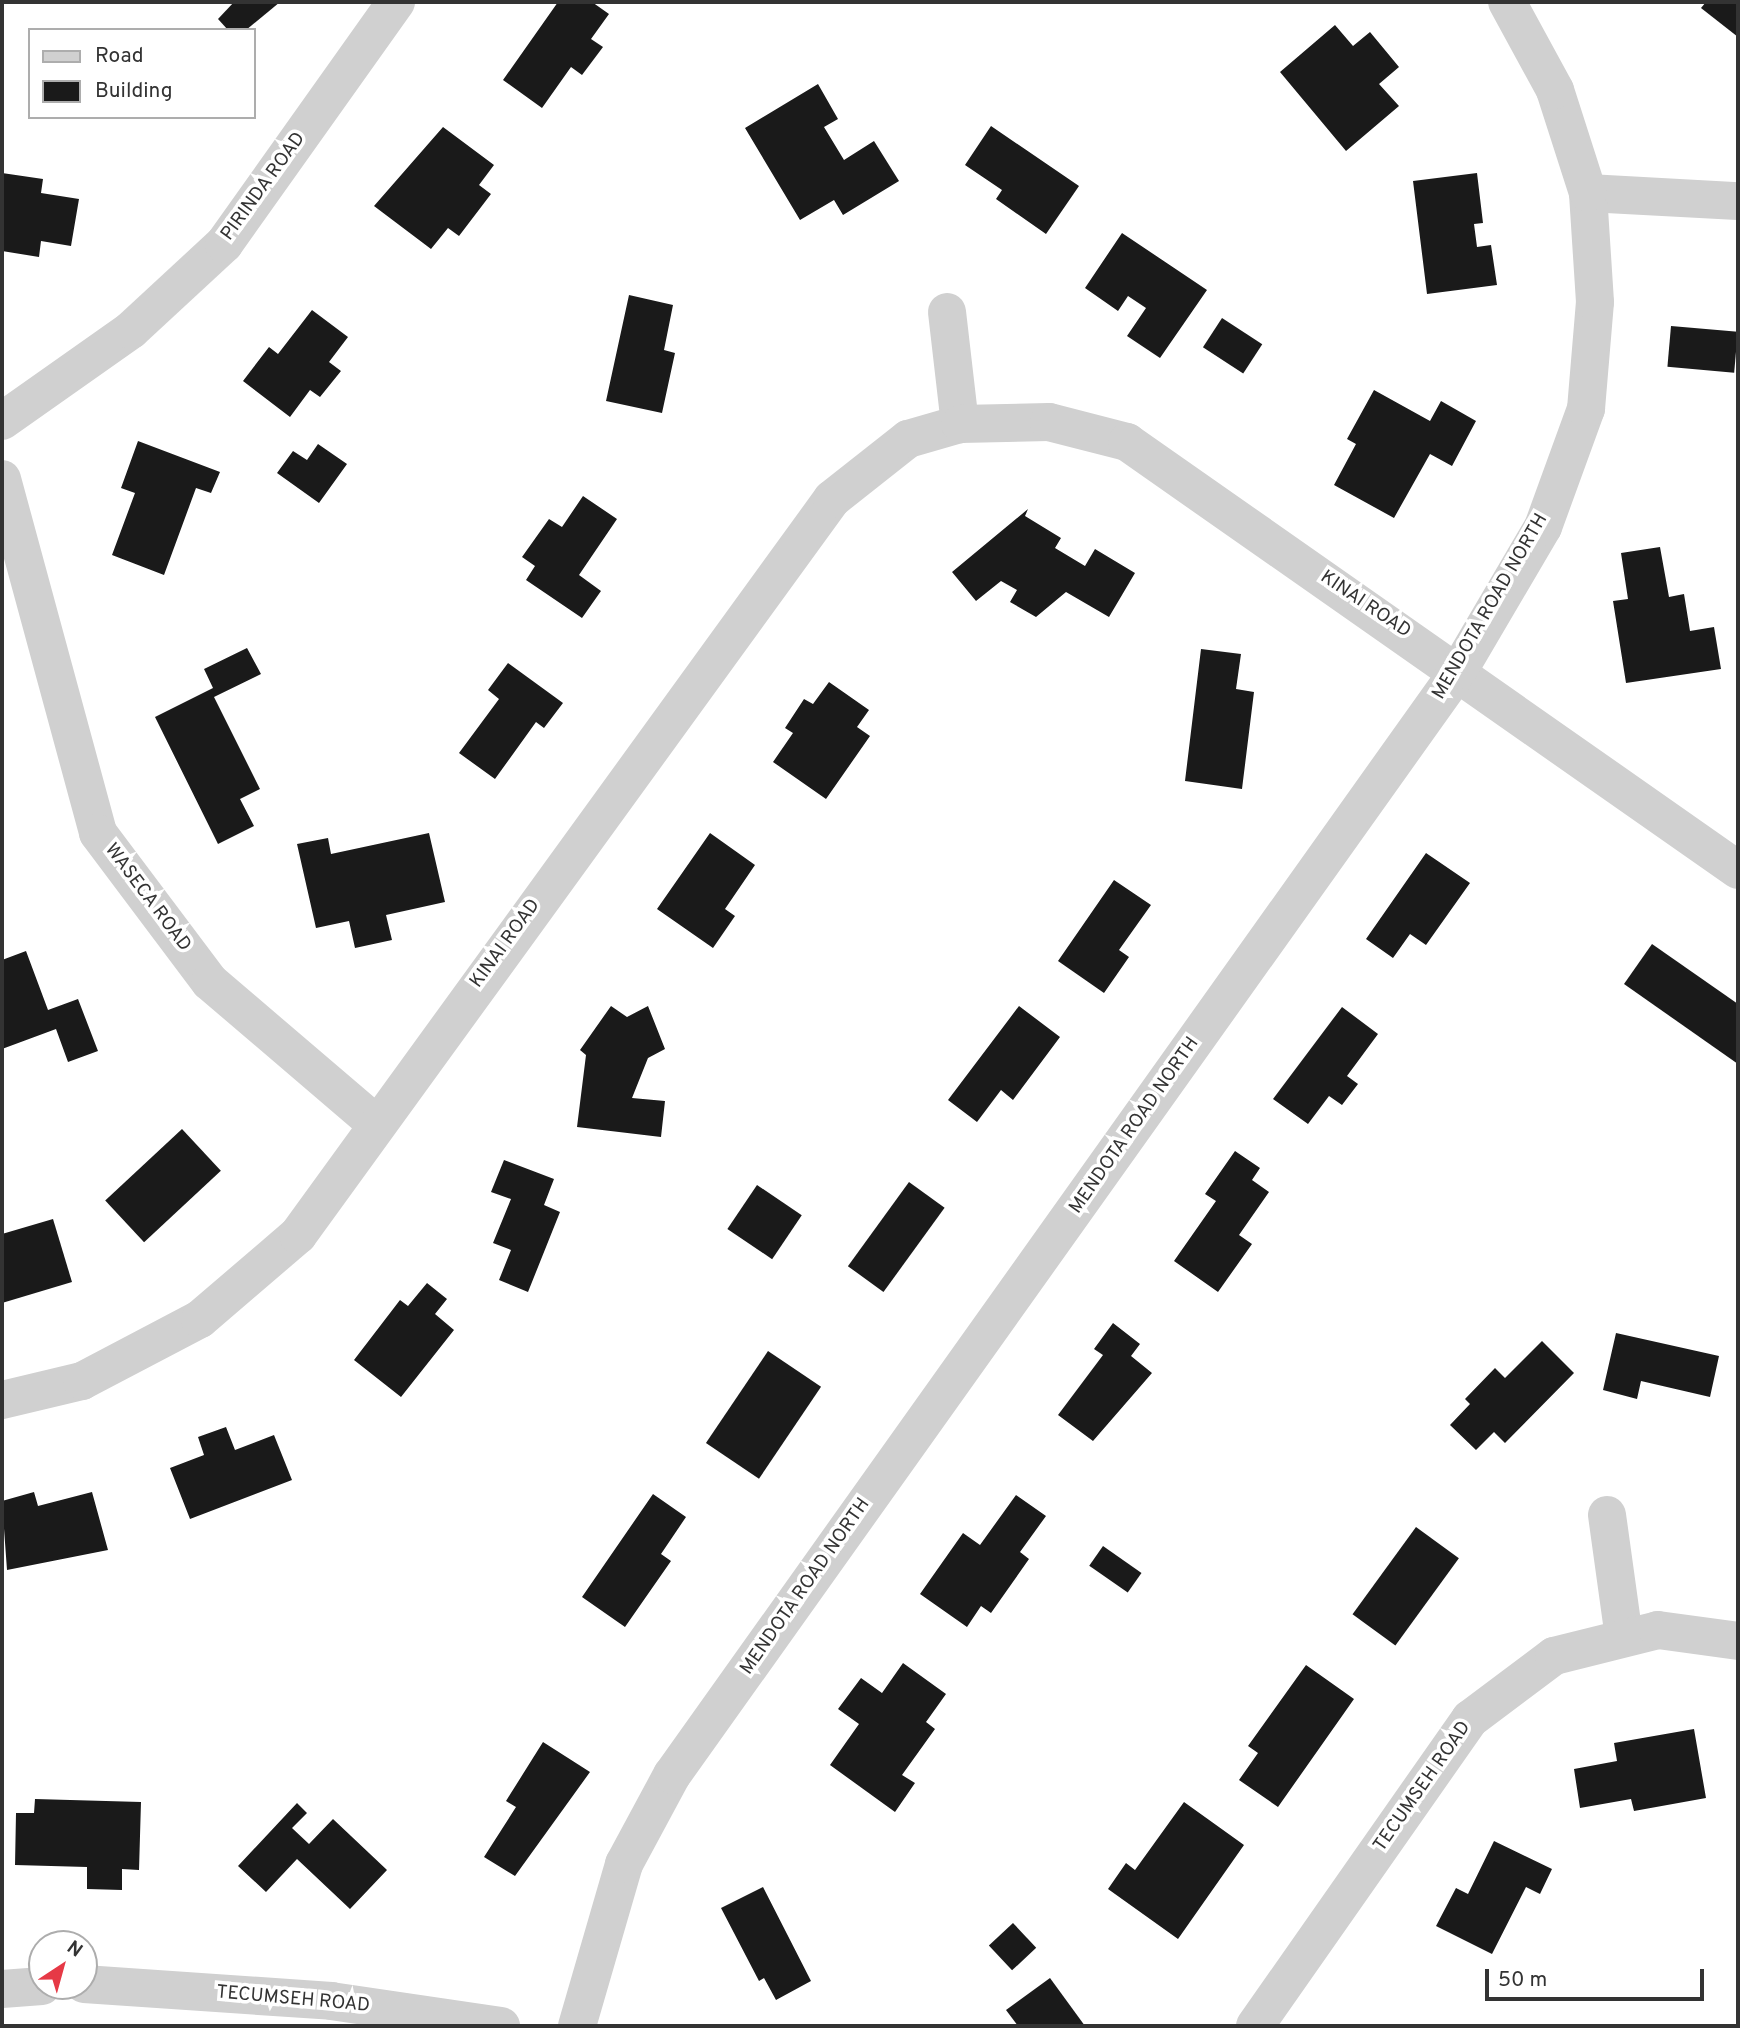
<!DOCTYPE html>
<html>
<head>
<meta charset="utf-8">
<style>
  body { margin:0 }
  #map { position:relative; width:1740px; height:2028px; overflow:hidden; background:#fff; font-family:Overpass,sans-serif }
  div>[style] { position:absolute }
  .building>* { inset:0; background:#1a1a1a; transform-origin:0 0 }
  .minor>* { height:38px; margin:-19px; padding:0 19px; transform-origin:19px; border-radius:19px; background:#d0d0d0 }
  span { translate:-50% -50%; white-space:nowrap; text-align:center; line-height:1.15; -webkit-text-stroke:7px #fff; paint-order:stroke }
  .street-label { font-size:19px; color:#333 }
  .frame { position:absolute; inset:0; border:4px solid #333; pointer-events:none }
  .legend { position:absolute; left:28px; top:28px; width:228px; height:91px; box-sizing:border-box; background:#fff; border:2px solid #adadad; margin:0; padding:9px 12px; list-style:none; font-size:21px; color:#333 }
  .legend li { display:flex; align-items:center; gap:14px; height:35px }
  .legend b { width:35px; border:2px solid #adadad }
  .north { position:absolute; left:28px; top:1930px; width:70px; height:70px; box-sizing:border-box; background:#fff; border:2px solid #adadad; border-radius:50%; rotate:36deg; font-size:19px; font-weight:700; line-height:28px; text-align:center; color:#333 }
  .north::after { content:''; display:block; margin:auto; width:24px; height:32px; background:#e63946; clip-path:polygon(50% 0,100% 100%,50% 72%,0 100%) }
  .scale { position:absolute; left:1485px; top:1969px; width:219px; height:32px; box-sizing:border-box; border:4px solid #333; border-top:0; padding-left:9px; font-size:21px; line-height:24px; white-space:nowrap; color:#333; -webkit-text-stroke:5px #fff; paint-order:stroke }
</style>
</head>
<body>
<div id="map">
  <div class="building">
    <div style="clip-path:polygon(234px 2px,280px 2px,246px 30px,228px 30px,218px 19px)"></div>
    <div style="clip-path:polygon(558px 2px,592px 2px,609px 14px,591px 39px,603px 47px,582px 75px,571px 67px,542px 108px,503px 80px)"></div>
    <div style="clip-path:polygon(1706px 2px,1738px 2px,1738px 37px,1701px 8px)"></div>
    <div style="clip-path:polygon(1335px 25px,1353px 46px,1370px 32px,1399px 67px,1379px 84px,1399px 106px,1346px 151px,1280px 72px)"></div>
    <div style="clip-path:polygon(818px 84px,838px 119px,824px 127px,844px 160px,874px 141px,899px 181px,843px 215px,834px 200px,800px 220px,745px 128px)"></div>
    <div style="clip-path:polygon(991px 126px,1079px 186px,1046px 234px,996px 199px,1002px 190px,965px 165px)"></div>
    <div style="clip-path:polygon(443px 127px,494px 165px,479px 185px,491px 194px,459px 236px,448px 228px,431px 249px,374px 206px)"></div>
    <div style="clip-path:polygon(2px 173px,43px 179px,41px 193px,79px 199px,71px 246px,41px 241px,39px 257px,2px 251px)"></div>
    <div style="clip-path:polygon(1477px 173px,1483px 223px,1474px 224px,1477px 247px,1491px 245px,1497px 285px,1427px 294px,1413px 181px)"></div>
    <div style="clip-path:polygon(1122px 233px,1207px 290px,1160px 358px,1127px 336px,1146px 308px,1128px 296px,1118px 311px,1085px 288px)"></div>
    <div style="clip-path:polygon(629px 295px,673px 305px,664px 350px,675px 353px,662px 413px,606px 401px)"></div>
    <div style="clip-path:polygon(312px 310px,348px 337px,329px 362px,341px 371px,320px 397px,310px 390px,290px 417px,243px 381px,269px 347px,278px 354px)"></div>
    <div style="left:1222px;top:318px;width:48px;height:35px;rotate:33deg"></div>
    <div style="left:1671px;top:326px;width:67px;height:41px;rotate:5deg"></div>
    <div style="clip-path:polygon(1374px 390px,1430px 421px,1441px 401px,1476px 421px,1452px 466px,1430px 454px,1394px 518px,1334px 485px,1356px 444px,1347px 439px)"></div>
    <div style="clip-path:polygon(138px 441px,220px 472px,211px 493px,196px 488px,164px 575px,112px 555px,135px 493px,121px 488px)"></div>
    <div style="clip-path:polygon(318px 444px,347px 464px,319px 503px,277px 473px,293px 451px,307px 460px)"></div>
    <div style="clip-path:polygon(583px 496px,617px 519px,579px 575px,601px 591px,582px 618px,526px 580px,535px 566px,522px 557px,549px 519px,562px 527px)"></div>
    <div style="clip-path:polygon(1028px 509px,1025px 516px,1061px 538px,1055px 548px,1085px 566px,1095px 549px,1135px 573px,1109px 617px,1066px 592px,1036px 617px,1010px 602px,1017px 590px,1001px 581px,976px 601px,952px 572px)"></div>
    <div style="clip-path:polygon(1660px 547px,1669px 597px,1684px 594px,1690px 631px,1714px 627px,1721px 669px,1626px 683px,1613px 601px,1628px 599px,1621px 553px)"></div>
    <div style="clip-path:polygon(247px 648px,261px 674px,214px 697px,260px 789px,240px 799px,254px 826px,218px 844px,155px 717px,213px 688px,204px 669px)"></div>
    <div style="clip-path:polygon(1201px 649px,1241px 654px,1236px 689px,1254px 692px,1242px 789px,1185px 781px)"></div>
    <div style="clip-path:polygon(508px 663px,563px 703px,544px 728px,536px 722px,495px 779px,459px 753px,499px 699px,488px 690px)"></div>
    <div style="clip-path:polygon(829px 682px,869px 710px,857px 727px,870px 736px,826px 799px,773px 762px,793px 733px,785px 728px,804px 699px,813px 704px)"></div>
    <div style="clip-path:polygon(429px 833px,445px 902px,386px 915px,392px 940px,355px 948px,349px 921px,316px 928px,297px 844px,328px 838px,331px 854px)"></div>
    <div style="clip-path:polygon(710px 833px,755px 865px,725px 909px,735px 916px,713px 948px,657px 909px)"></div>
    <div style="clip-path:polygon(1426px 853px,1470px 883px,1426px 945px,1410px 934px,1393px 958px,1366px 939px)"></div>
    <div style="clip-path:polygon(1114px 880px,1151px 905px,1119px 950px,1129px 957px,1104px 993px,1058px 961px)"></div>
    <div style="clip-path:polygon(1652px 944px,1738px 1004px,1738px 1064px,1624px 984px)"></div>
    <div style="clip-path:polygon(26px 951px,48px 1010px,78px 999px,98px 1051px,68px 1062px,56px 1029px,2px 1049px,2px 960px)"></div>
    <div style="clip-path:polygon(611px 1006px,627px 1017px,648px 1006px,665px 1049px,648px 1058px,632px 1098px,665px 1101px,661px 1137px,577px 1127px,586px 1055px,580px 1050px)"></div>
    <div style="clip-path:polygon(1019px 1006px,1060px 1037px,1013px 1100px,1001px 1090px,977px 1122px,948px 1100px)"></div>
    <div style="clip-path:polygon(1342px 1007px,1378px 1034px,1347px 1076px,1358px 1084px,1342px 1105px,1329px 1096px,1308px 1124px,1273px 1099px)"></div>
    <div style="left:182px;top:1129px;width:57px;height:105px;rotate:47deg"></div>
    <div style="clip-path:polygon(1235px 1151px,1260px 1168px,1252px 1180px,1269px 1192px,1239px 1235px,1252px 1244px,1218px 1292px,1174px 1261px,1216px 1201px,1205px 1194px)"></div>
    <div style="clip-path:polygon(504px 1160px,554px 1179px,544px 1205px,560px 1212px,528px 1292px,499px 1280px,511px 1250px,493px 1243px,511px 1199px,491px 1192px)"></div>
    <div style="left:909px;top:1182px;width:44px;height:104px;rotate:36deg"></div>
    <div style="left:757px;top:1185px;width:54px;height:53px;rotate:34deg"></div>
    <div style="clip-path:polygon(53px 1219px,72px 1282px,2px 1303px,2px 1234px)"></div>
    <div style="clip-path:polygon(427px 1283px,447px 1299px,435px 1314px,454px 1330px,401px 1397px,354px 1360px,400px 1300px,408px 1306px)"></div>
    <div style="clip-path:polygon(1113px 1323px,1140px 1344px,1131px 1356px,1152px 1373px,1093px 1441px,1058px 1415px,1103px 1355px,1094px 1349px)"></div>
    <div style="clip-path:polygon(1616px 1333px,1719px 1356px,1710px 1397px,1641px 1381px,1637px 1399px,1603px 1390px)"></div>
    <div style="clip-path:polygon(1542px 1341px,1574px 1373px,1505px 1443px,1494px 1432px,1476px 1450px,1450px 1425px,1470px 1404px,1465px 1399px,1495px 1368px,1505px 1378px)"></div>
    <div style="left:768px;top:1351px;width:64px;height:111px;rotate:34deg"></div>
    <div style="clip-path:polygon(226px 1427px,235px 1450px,274px 1435px,292px 1480px,190px 1519px,170px 1468px,204px 1455px,198px 1437px)"></div>
    <div style="clip-path:polygon(34px 1492px,38px 1506px,92px 1492px,108px 1550px,7px 1570px,2px 1501px)"></div>
    <div style="clip-path:polygon(653px 1494px,686px 1517px,661px 1554px,671px 1561px,625px 1627px,582px 1597px)"></div>
    <div style="clip-path:polygon(1016px 1495px,1046px 1516px,1020px 1552px,1029px 1559px,991px 1613px,981px 1606px,967px 1627px,920px 1594px,963px 1533px,980px 1545px)"></div>
    <div style="left:1416px;top:1527px;width:53px;height:108px;rotate:36deg"></div>
    <div style="left:1103px;top:1546px;width:47px;height:24px;rotate:35deg"></div>
    <div style="clip-path:polygon(903px 1663px,946px 1694px,926px 1722px,935px 1729px,902px 1775px,915px 1783px,895px 1812px,830px 1765px,859px 1724px,838px 1709px,861px 1678px,882px 1693px)"></div>
    <div style="clip-path:polygon(1306px 1665px,1354px 1699px,1278px 1807px,1239px 1780px,1258px 1753px,1248px 1746px)"></div>
    <div style="clip-path:polygon(1694px 1729px,1706px 1798px,1634px 1811px,1631px 1799px,1580px 1808px,1574px 1769px,1617px 1761px,1614px 1743px)"></div>
    <div style="clip-path:polygon(543px 1742px,590px 1772px,515px 1876px,484px 1857px,516px 1807px,506px 1801px)"></div>
    <div style="clip-path:polygon(35px 1799px,141px 1802px,139px 1870px,122px 1869px,122px 1890px,87px 1889px,87px 1867px,15px 1865px,16px 1813px,34px 1813px)"></div>
    <div style="clip-path:polygon(1184px 1802px,1244px 1845px,1178px 1939px,1108px 1889px,1126px 1863px,1135px 1870px)"></div>
    <div style="clip-path:polygon(297px 1803px,307px 1813px,292px 1828px,309px 1844px,333px 1819px,387px 1870px,350px 1909px,297px 1859px,266px 1892px,238px 1866px)"></div>
    <div style="clip-path:polygon(1494px 1841px,1552px 1869px,1540px 1894px,1526px 1887px,1492px 1954px,1436px 1926px,1456px 1888px,1468px 1894px)"></div>
    <div style="clip-path:polygon(763px 1887px,811px 1981px,776px 2000px,764px 1978px,759px 1981px,721px 1908px)"></div>
    <div style="left:1013px;top:1923px;width:34px;height:33px;rotate:47deg"></div>
    <div style="clip-path:polygon(1050px 1978px,1085px 2026px,1018px 2026px,1006px 2010px)"></div>
  </div>
  <div class="minor">
    <div style="left:1588px;top:193px;width:150px;rotate:3.1deg"></div>
    <div style="left:947px;top:312px;width:113px;rotate:83.4deg"></div>
    <div style="left:2px;top:421px;width:158px;rotate:-35.2deg"></div>
    <div style="left:131px;top:330px;width:127px;rotate:-42.8deg"></div>
    <div style="left:224px;top:244px;width:297px;rotate:-54.6deg"></div>
    <div style="left:2px;top:479px;width:367px;rotate:74.8deg"></div>
    <div style="left:98px;top:833px;width:186px;rotate:53.1deg"></div>
    <div style="left:210px;top:982px;width:217px;rotate:40.5deg"></div>
    <div style="left:2px;top:1400px;width:82px;rotate:-13.4deg"></div>
    <div style="left:82px;top:1381px;width:133px;rotate:-27.7deg"></div>
    <div style="left:200px;top:1319px;width:129px;rotate:-40.6deg"></div>
    <div style="left:298px;top:1235px;width:909px;rotate:-54.04deg"></div>
    <div style="left:832px;top:499px;width:97px;rotate:-38.3deg"></div>
    <div style="left:908px;top:439px;width:54px;rotate:-16.1deg"></div>
    <div style="left:960px;top:424px;width:89px;rotate:-1.3deg"></div>
    <div style="left:1049px;top:422px;width:81px;rotate:14.4deg"></div>
    <div style="left:1127px;top:442px;width:746px;rotate:35.01deg"></div>
    <div style="left:1607px;top:1515px;width:124px;rotate:82.1deg"></div>
    <div style="left:84px;top:1984px;width:248px;rotate:3.9deg"></div>
    <div style="left:331px;top:2001px;width:172px;rotate:8.4deg"></div>
    <div style="left:2px;top:1989px;width:40px;rotate:-4.3deg"></div>
    <div style="left:577px;top:2026px;width:169px;rotate:-73.8deg"></div>
    <div style="left:624px;top:1864px;width:101px;rotate:-61.7deg"></div>
    <div style="left:672px;top:1775px;width:1357px;rotate:-54.54deg"></div>
    <div style="left:1459px;top:670px;width:166px;rotate:-59.6deg"></div>
    <div style="left:1543px;top:527px;width:126px;rotate:-70deg"></div>
    <div style="left:1586px;top:409px;width:107px;rotate:-85.2deg"></div>
    <div style="left:1595px;top:302px;width:109px;rotate:-93.7deg"></div>
    <div style="left:1588px;top:193px;width:108px;rotate:-107.8deg"></div>
    <div style="left:1555px;top:90px;width:100px;rotate:-118.6deg"></div>
    <div style="left:1255px;top:2026px;width:375px;rotate:-55deg"></div>
    <div style="left:1470px;top:1719px;width:105px;rotate:-36.9deg"></div>
    <div style="left:1554px;top:1656px;width:107px;rotate:-14deg"></div>
    <div style="left:1658px;top:1630px;width:81px;rotate:7.8deg"></div>
  </div>
  <div class="street-label">
    <span style="left:264px;top:187px;rotate:-54deg">PIRINDA ROAD</span>
    <span style="left:1365px;top:605px;rotate:34deg">KINAI ROAD</span>
    <span style="left:1491px;top:607px;rotate:-60deg">MENDOTA ROAD NORTH</span>
    <span style="left:147px;top:898px;rotate:53deg">WASECA ROAD</span>
    <span style="left:506px;top:944px;rotate:-54deg">KINAI ROAD</span>
    <span style="left:1135px;top:1126px;rotate:-55deg">MENDOTA ROAD NORTH</span>
    <span style="left:806px;top:1587px;rotate:-55deg">MENDOTA ROAD NORTH</span>
    <span style="left:1423px;top:1787px;rotate:-55deg">TECUMSEH ROAD</span>
    <span style="left:293px;top:2000px;rotate:5deg">TECUMSEH ROAD</span>
  </div>
  <div class="frame"></div>
  <ul class="legend">
  <li><b style="height:9px;background:#d0d0d0"></b>Road</li>
  <li><b style="height:19px;background:#1a1a1a"></b>Building</li>
  </ul>
  <div class="north">N</div>
  <div class="scale">50 m</div>
</div>
</body>
</html>
